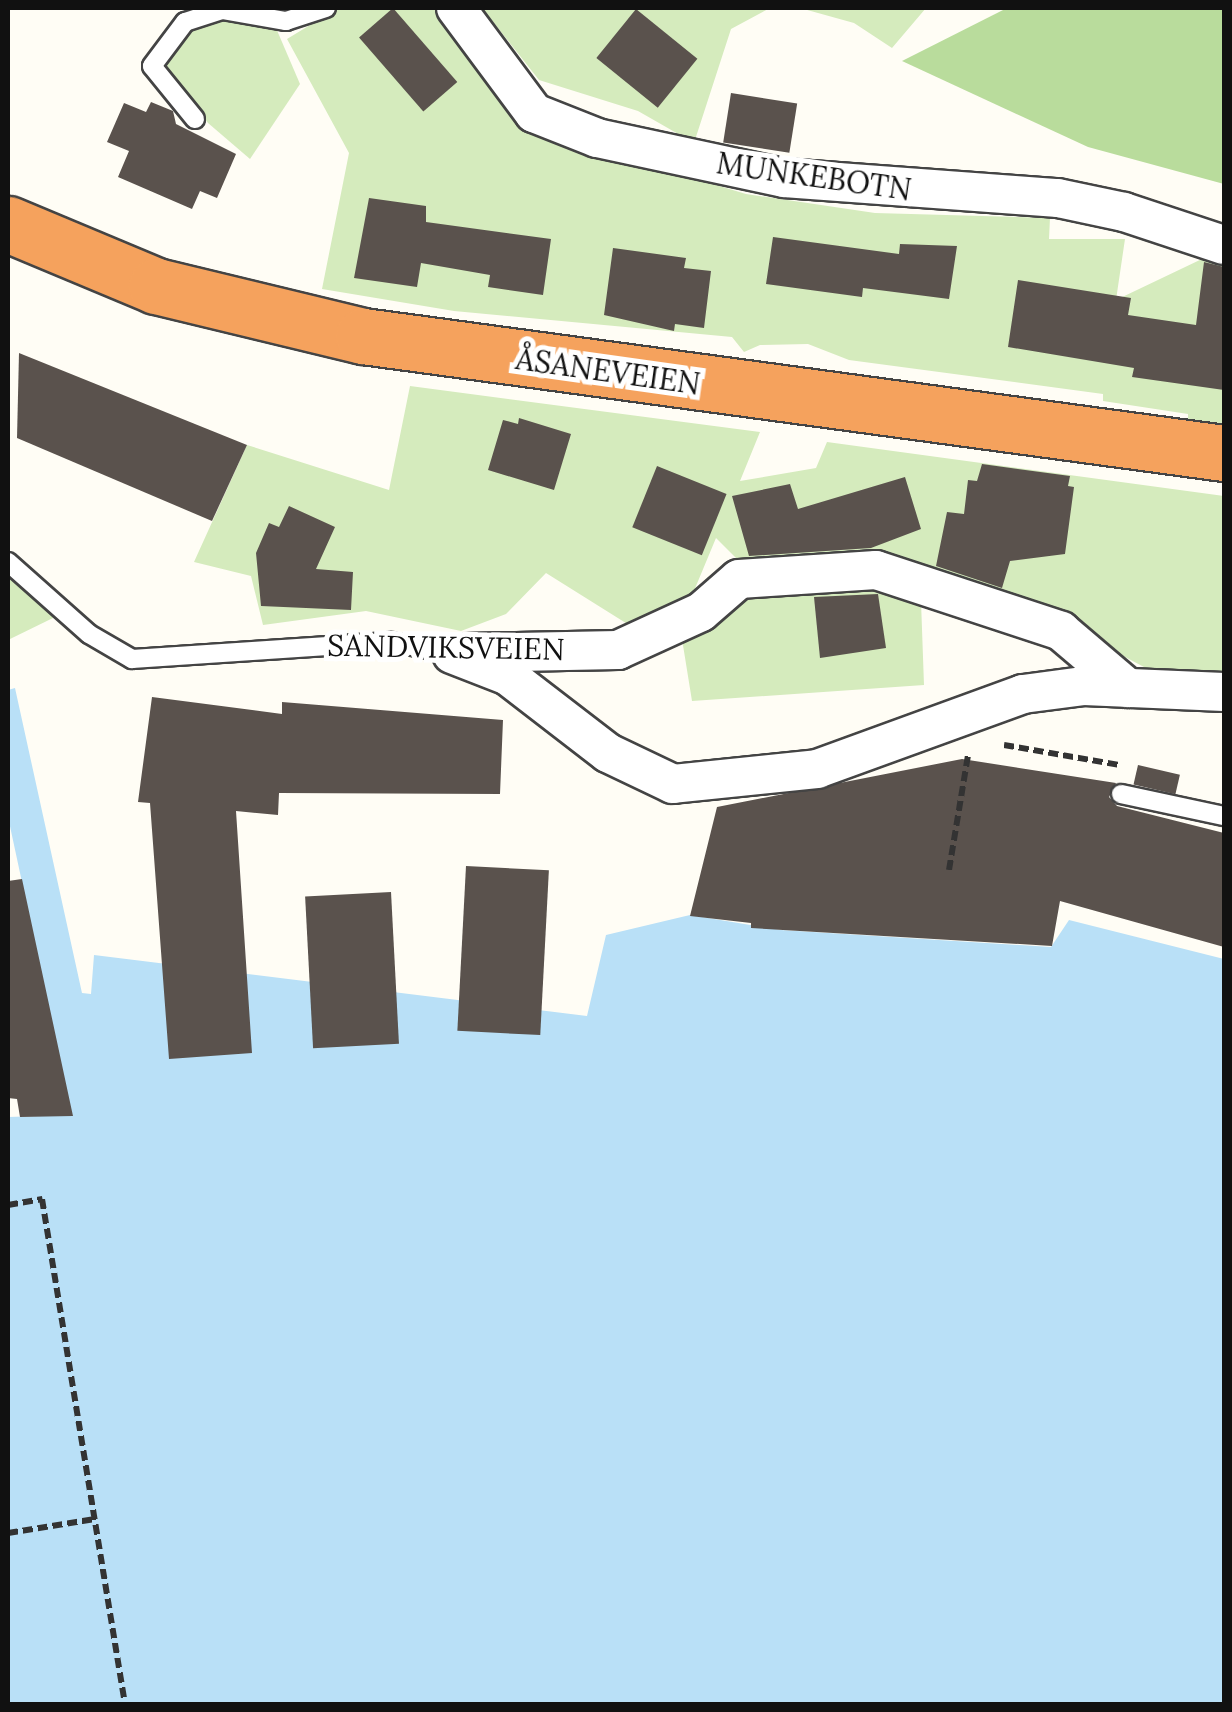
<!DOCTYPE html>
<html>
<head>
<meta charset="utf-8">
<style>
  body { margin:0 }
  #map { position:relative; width:1232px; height:1712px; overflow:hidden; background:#fffdf5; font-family:Lora,serif }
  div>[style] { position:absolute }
  .green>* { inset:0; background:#d5ebbd }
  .forest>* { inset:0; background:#b9dc9c }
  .water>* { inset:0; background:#b9e0f7 }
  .building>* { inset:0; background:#5a524d; transform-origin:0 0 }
  .path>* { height:6px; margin-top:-3px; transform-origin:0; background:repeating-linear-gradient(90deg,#333 0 10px,transparent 0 15px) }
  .roads { filter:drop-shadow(2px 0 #444) drop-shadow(-2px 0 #444) drop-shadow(0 2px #444) drop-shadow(0 -2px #444) }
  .lane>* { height:18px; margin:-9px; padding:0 9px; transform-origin:9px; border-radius:9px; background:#fff }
  .street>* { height:38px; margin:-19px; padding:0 19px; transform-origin:19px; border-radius:19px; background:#fff }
  .highway>* { height:55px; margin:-27.5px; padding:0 27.5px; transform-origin:27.5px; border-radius:27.5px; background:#f5a25d }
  span { translate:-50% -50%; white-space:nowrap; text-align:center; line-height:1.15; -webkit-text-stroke:10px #fff; paint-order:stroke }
  .street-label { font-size:30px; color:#111 }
  .frame { position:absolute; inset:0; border:10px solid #111; pointer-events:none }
</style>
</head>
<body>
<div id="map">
  <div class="green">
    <div style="clip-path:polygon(338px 8px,434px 8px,502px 97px,673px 172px,746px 194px,875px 213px,1050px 218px,1049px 239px,1125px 239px,1116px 300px,1204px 258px,1224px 261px,1224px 432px,1188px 427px,1188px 414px,1103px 401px,1103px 394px,849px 360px,808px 344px,760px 345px,744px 352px,732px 337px,454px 311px,322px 289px,349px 153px,287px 39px)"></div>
    <div style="clip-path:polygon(482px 8px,770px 8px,731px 29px,694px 143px,638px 111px,539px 80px)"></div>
    <div style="clip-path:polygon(800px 8px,926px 8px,892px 48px,854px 23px)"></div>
    <div style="clip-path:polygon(214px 19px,276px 28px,300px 84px,250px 159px,208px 123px,163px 63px,187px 31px)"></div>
    <div style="clip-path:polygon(410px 386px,760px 432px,740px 481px,816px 468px,827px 442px,1224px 496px,1224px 681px,1161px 676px,1061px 623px,934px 578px,755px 577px,716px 538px,686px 610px,637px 630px,546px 573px,506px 614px,461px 631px,366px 611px,263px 625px,251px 576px,194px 562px,247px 445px,389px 490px)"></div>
    <div style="clip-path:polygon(8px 576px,55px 617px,8px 640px)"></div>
    <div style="clip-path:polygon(876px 581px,921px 601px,924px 685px,692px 701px,682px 639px,721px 620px,724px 602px)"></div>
  </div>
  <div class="forest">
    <div style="clip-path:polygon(1007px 8px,1224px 8px,1224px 184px,1088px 147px,902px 61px)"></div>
  </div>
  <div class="water">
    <div style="clip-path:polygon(15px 688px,82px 993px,91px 994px,94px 955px,587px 1016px,606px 935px,690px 915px,781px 930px,1051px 947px,1069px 920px,1224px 959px,1224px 1704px,8px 1704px,8px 1117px,72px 1115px,8px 817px,8px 690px)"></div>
  </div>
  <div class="building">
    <div style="left:393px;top:8px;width:98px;height:45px;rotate:49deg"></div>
    <div style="left:636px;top:9px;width:79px;height:63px;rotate:39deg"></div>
    <div style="left:731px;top:93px;width:67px;height:50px;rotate:9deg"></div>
    <div style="clip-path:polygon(151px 102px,173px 111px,176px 124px,236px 154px,217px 198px,200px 191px,192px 209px,118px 177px,129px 151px,107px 142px,124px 103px,146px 112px)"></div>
    <div style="clip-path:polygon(369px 198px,426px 206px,426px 222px,551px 239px,543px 295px,488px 287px,490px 275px,421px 263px,417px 287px,354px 278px)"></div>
    <div style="clip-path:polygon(773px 237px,899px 254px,900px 244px,957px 246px,949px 299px,863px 288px,862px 297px,766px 284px)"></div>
    <div style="clip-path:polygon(613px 248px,686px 258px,684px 268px,711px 271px,704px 328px,675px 324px,674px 331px,604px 315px)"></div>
    <div style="clip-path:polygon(1204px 262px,1224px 267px,1224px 390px,1132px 377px,1134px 368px,1008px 347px,1018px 280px,1131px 298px,1128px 315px,1196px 325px)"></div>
    <div style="clip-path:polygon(19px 353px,247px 445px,212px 521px,17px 438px)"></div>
    <div style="clip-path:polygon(519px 418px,571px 434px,554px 490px,488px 470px,503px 420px,518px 424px)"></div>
    <div style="clip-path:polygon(982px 464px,1070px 476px,1068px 486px,1074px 487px,1065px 554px,1010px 561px,1002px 588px,936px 566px,947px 512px,964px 514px,968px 480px,977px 481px)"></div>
    <div style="left:657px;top:466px;width:75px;height:66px;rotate:22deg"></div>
    <div style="clip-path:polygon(905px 477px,921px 529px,871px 548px,749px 556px,732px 496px,790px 484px,798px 509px)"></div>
    <div style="clip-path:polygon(289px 506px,335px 527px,316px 569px,353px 572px,351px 610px,261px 606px,256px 553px,269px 523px,279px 527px)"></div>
    <div style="clip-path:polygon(878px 594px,886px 648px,820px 658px,814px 597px)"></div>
    <div style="clip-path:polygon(152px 697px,282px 714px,282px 702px,503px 720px,500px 794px,279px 793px,278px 815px,236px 811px,252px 1053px,169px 1059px,150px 803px,138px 802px)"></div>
    <div style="clip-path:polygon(962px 759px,1116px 783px,1109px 797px,1117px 806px,1224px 833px,1224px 947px,1060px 901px,1052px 946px,751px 928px,751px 923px,690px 916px,717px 807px)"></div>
    <div style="left:1138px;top:765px;width:43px;height:20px;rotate:13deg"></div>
    <div style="left:466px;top:866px;width:83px;height:165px;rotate:3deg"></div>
    <div style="clip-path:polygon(22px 879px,73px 1116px,20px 1117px,17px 1099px,8px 1098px,8px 881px)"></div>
    <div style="left:391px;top:892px;width:152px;height:86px;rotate:87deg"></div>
  </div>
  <div class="path">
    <div style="left:1004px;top:745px;width:118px;rotate:9.8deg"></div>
    <div style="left:949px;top:870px;width:117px;rotate:-80.6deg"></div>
    <div style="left:8px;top:1205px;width:35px;rotate:-10deg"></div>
    <div style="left:42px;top:1199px;width:512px;rotate:80.67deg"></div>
    <div style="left:8px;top:1533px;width:88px;rotate:-9.1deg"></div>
  </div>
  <div class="roads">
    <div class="lane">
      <div style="left:195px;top:119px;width:68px;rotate:-129.1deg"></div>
      <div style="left:152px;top:66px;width:55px;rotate:-53.1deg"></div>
      <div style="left:185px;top:22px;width:39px;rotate:-18deg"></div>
      <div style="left:222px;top:10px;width:65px;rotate:9.8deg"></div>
      <div style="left:286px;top:21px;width:42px;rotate:-18deg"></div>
      <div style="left:8px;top:562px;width:108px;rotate:41.6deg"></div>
      <div style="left:89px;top:634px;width:50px;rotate:30.2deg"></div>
      <div style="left:132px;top:659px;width:260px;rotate:-3.8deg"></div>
      <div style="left:391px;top:642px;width:62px;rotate:11.1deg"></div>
      <div style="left:1121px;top:794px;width:105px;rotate:12.1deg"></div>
    </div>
    <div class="street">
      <div style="left:456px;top:8px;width:131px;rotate:53.4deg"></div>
      <div style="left:534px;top:113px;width:68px;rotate:21.6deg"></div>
      <div style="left:597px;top:138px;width:191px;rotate:12.1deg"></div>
      <div style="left:784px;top:178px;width:275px;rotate:4.2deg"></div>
      <div style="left:1058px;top:198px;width:67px;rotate:12deg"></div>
      <div style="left:1124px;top:212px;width:105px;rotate:18.3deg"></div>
      <div style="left:465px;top:653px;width:153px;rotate:-1.1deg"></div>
      <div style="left:618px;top:650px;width:91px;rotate:-24.6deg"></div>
      <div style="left:701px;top:612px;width:50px;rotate:-41deg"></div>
      <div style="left:739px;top:579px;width:137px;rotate:-3.8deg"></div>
      <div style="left:876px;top:570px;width:195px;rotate:18.2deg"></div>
      <div style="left:1061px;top:631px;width:88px;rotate:40.4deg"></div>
      <div style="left:452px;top:654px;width:60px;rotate:21.4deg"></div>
      <div style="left:508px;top:676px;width:126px;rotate:37.6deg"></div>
      <div style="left:608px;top:753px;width:72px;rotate:25.5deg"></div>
      <div style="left:673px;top:784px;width:145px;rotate:-5.9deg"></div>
      <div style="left:817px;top:769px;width:219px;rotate:-20deg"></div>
      <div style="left:1023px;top:694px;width:62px;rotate:-7.5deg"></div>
      <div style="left:1084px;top:686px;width:140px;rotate:2.5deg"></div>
    </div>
    <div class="highway">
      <div style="left:8px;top:224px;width:160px;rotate:22.7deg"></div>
      <div style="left:156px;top:286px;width:213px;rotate:13.6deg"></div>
      <div style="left:363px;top:336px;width:869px;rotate:7.74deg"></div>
    </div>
  </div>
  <div class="street-label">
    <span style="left:814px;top:176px;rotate:8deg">MUNKEBOTN</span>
    <span style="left:608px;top:371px;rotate:8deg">ÅSANEVEIEN</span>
    <span style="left:446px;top:647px;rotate:1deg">SANDVIKSVEIEN</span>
  </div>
  <div class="frame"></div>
</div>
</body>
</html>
